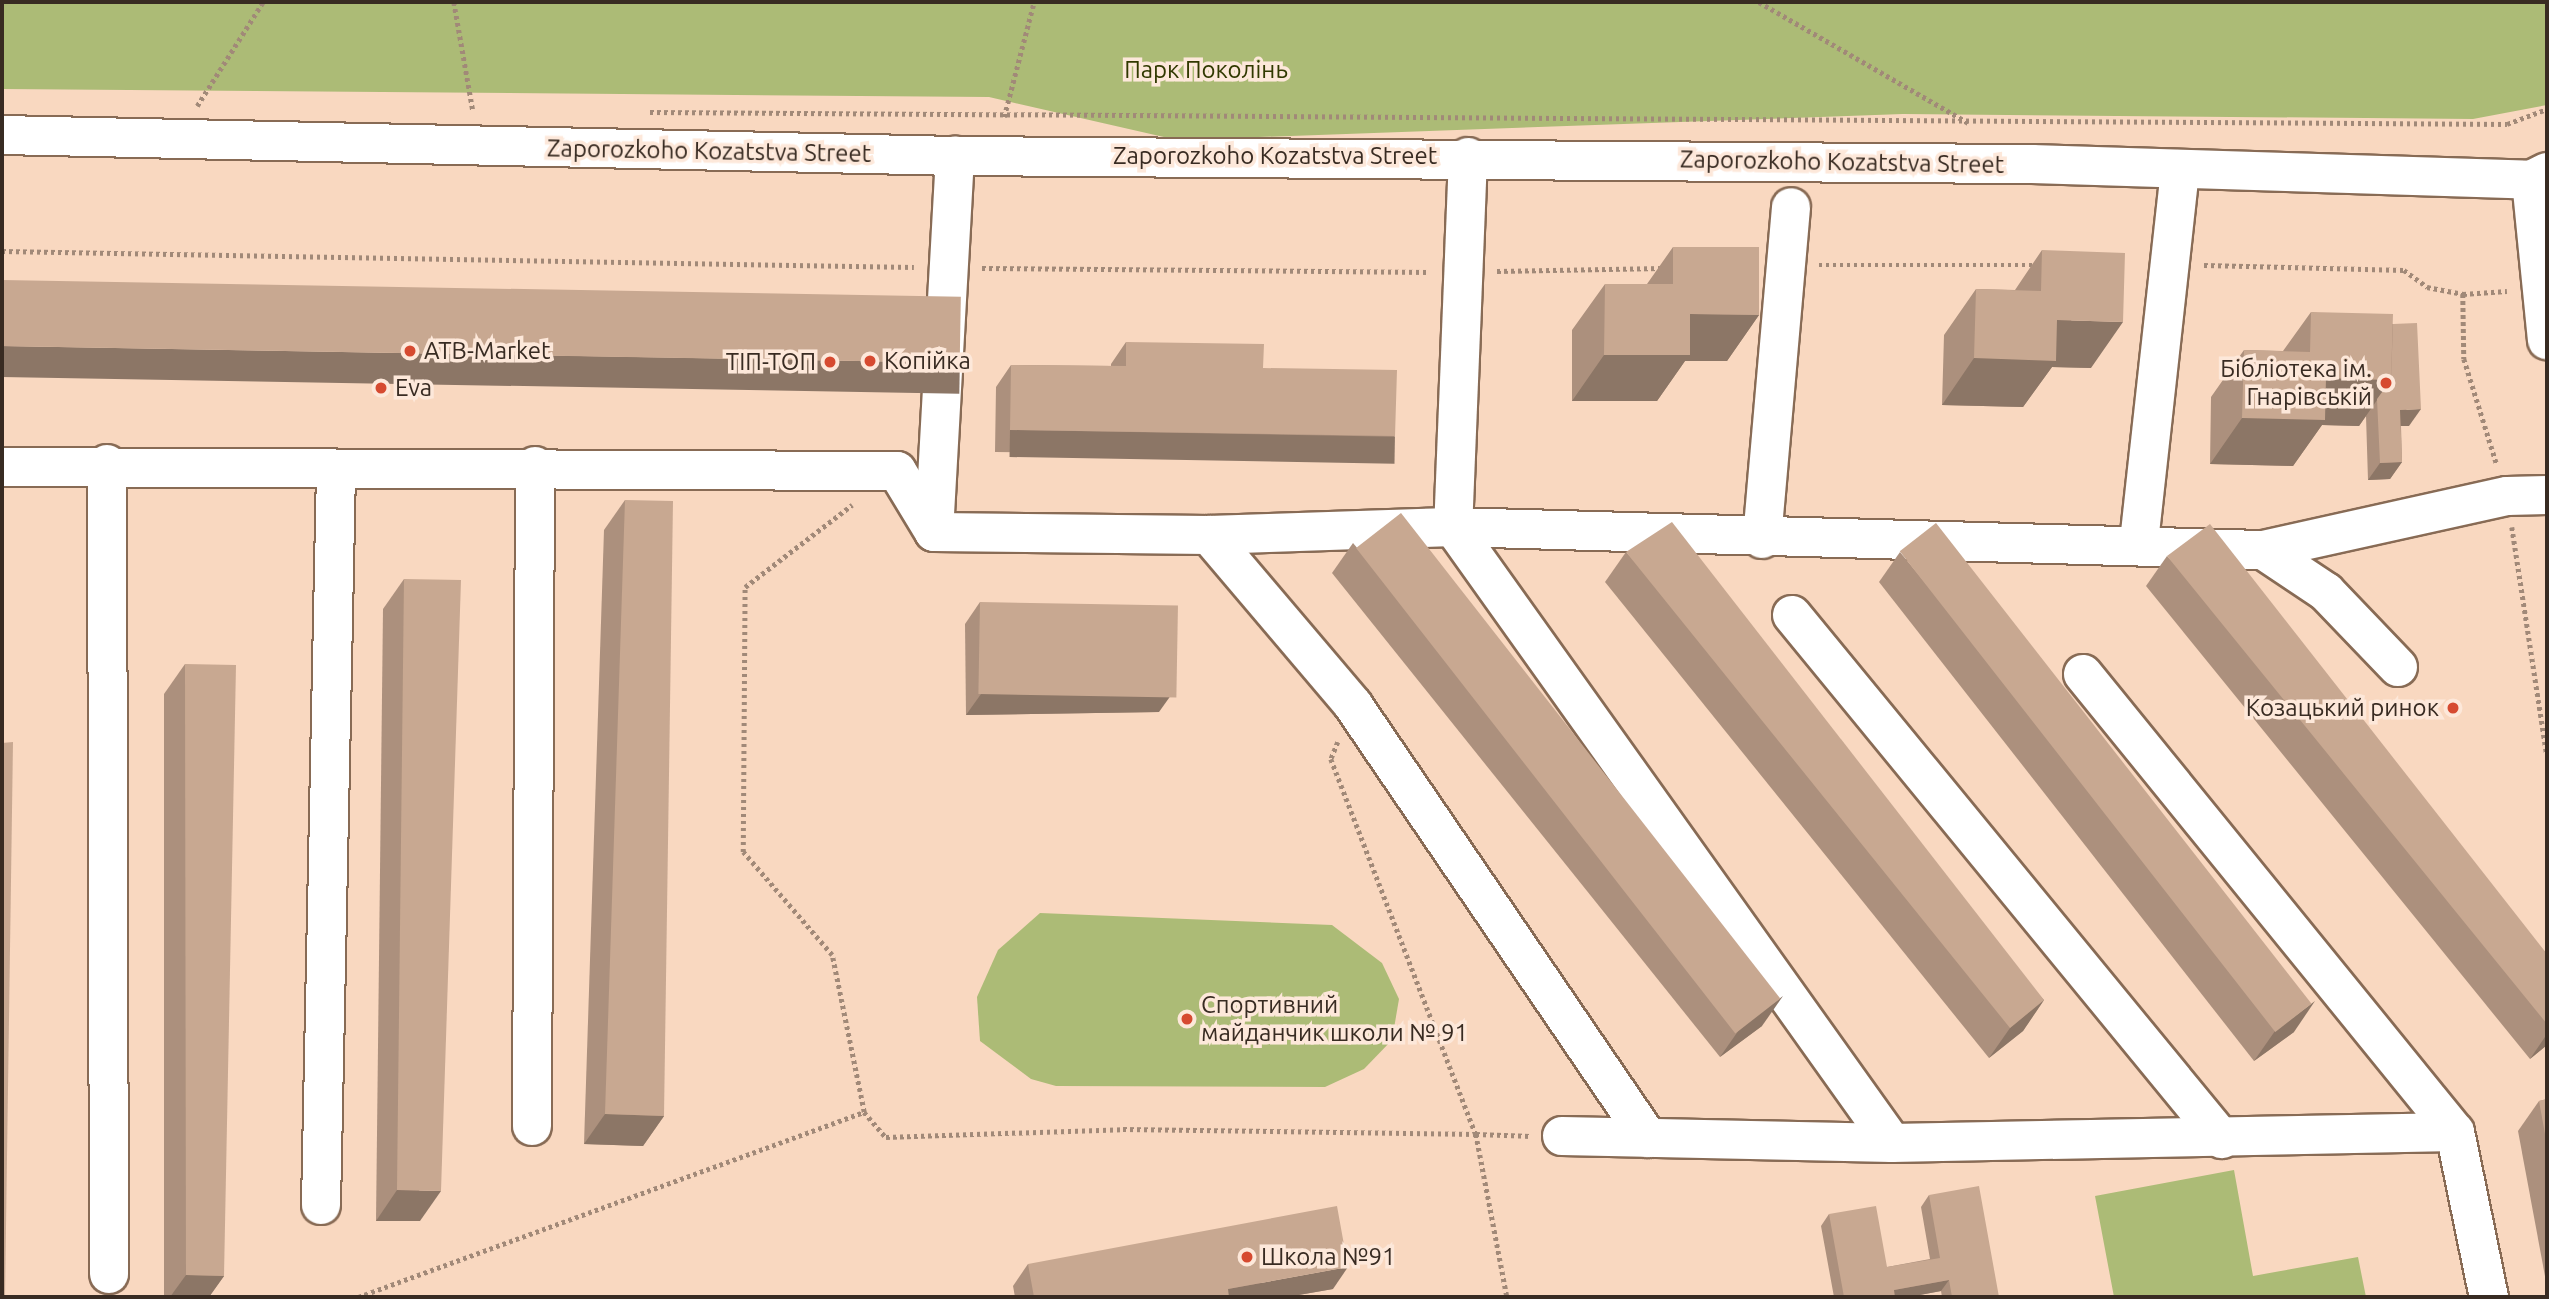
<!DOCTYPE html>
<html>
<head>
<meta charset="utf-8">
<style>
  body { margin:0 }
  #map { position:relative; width:2549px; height:1299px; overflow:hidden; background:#f9d8c0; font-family:Ubuntu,sans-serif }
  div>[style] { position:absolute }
  .green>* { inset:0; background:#acbb76 }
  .path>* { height:4.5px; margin-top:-2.25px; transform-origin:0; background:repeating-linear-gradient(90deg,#a18978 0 3.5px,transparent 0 7px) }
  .roads { filter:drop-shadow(2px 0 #886b55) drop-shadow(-2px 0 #886b55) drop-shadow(0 2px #886b55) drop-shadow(0 -2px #886b55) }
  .minor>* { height:38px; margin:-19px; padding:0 19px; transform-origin:19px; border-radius:19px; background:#fff }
  .wall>* { inset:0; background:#ac907d }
  .shaded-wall>* { inset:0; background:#8c7666; transform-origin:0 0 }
  .building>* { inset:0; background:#c8a891; transform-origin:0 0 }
  .dots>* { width:19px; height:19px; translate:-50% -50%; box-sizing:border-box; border:4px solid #fde8da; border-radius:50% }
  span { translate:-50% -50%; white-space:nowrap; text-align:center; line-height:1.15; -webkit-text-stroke:7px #fde8da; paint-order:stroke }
  .park-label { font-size:24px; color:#313900 }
  .street-label { font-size:24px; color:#382b22 }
  .poi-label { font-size:24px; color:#382b22 }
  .left { translate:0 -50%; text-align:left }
  .right { translate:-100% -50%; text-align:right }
  .frame { position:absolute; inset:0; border:4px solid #382b22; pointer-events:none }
</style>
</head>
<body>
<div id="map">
  <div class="green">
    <div style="clip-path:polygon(2px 2px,2547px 2px,2547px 105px,2473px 119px,1903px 114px,1177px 140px,989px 97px,2px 89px)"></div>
    <div style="clip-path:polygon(1040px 913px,1332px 925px,1382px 963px,1399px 999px,1392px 1040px,1364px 1069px,1325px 1087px,1056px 1086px,1031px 1079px,980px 1041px,977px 997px,998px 950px)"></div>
    <div style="clip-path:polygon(2234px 1170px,2253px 1276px,2358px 1257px,2366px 1297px,2114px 1297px,2095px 1196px)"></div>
  </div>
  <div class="path">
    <div style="left:454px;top:2px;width:111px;rotate:80.1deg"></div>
    <div style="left:1759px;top:2px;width:244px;rotate:30deg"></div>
    <div style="left:197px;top:106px;width:123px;rotate:-57.6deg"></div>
    <div style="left:650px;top:112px;width:1857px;rotate:0.37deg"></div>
    <div style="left:2507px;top:124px;width:43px;rotate:-20.6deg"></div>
    <div style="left:1004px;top:117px;width:119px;rotate:-75.4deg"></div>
    <div style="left:2px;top:251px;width:912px;rotate:1.01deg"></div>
    <div style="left:1819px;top:265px;width:219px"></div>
    <div style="left:2204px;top:265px;width:200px;rotate:1.4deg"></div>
    <div style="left:2404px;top:270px;width:29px;rotate:36deg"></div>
    <div style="left:2427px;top:287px;width:37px;rotate:11deg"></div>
    <div style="left:2463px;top:294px;width:44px;rotate:-3.9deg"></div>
    <div style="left:982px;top:268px;width:447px;rotate:0.5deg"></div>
    <div style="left:1497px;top:271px;width:166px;rotate:-1deg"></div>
    <div style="left:2463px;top:294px;width:65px;rotate:89.1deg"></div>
    <div style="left:2464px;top:359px;width:111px;rotate:72.7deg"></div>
    <div style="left:2512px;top:527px;width:231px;rotate:81.3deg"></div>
    <div style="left:1338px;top:742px;width:18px;rotate:112deg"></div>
    <div style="left:1331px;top:759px;width:402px;rotate:68.9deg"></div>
    <div style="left:1476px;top:1134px;width:54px;rotate:2.1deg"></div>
    <div style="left:864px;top:1112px;width:33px;rotate:49deg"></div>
    <div style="left:886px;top:1137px;width:237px;rotate:-1.9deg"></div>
    <div style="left:1123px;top:1129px;width:353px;rotate:0.8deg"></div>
    <div style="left:1476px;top:1134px;width:166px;rotate:79.2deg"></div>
    <div style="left:358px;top:1297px;width:539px;rotate:-20.08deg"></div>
    <div style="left:864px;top:1112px;width:160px;rotate:-101.5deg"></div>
    <div style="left:832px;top:955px;width:136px;rotate:-130.8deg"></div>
    <div style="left:743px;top:852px;width:265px;rotate:-89.6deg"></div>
    <div style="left:745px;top:587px;width:135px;rotate:-37.5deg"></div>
  </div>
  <div class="roads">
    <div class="minor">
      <div style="left:2px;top:135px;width:953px;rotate:1.26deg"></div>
      <div style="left:955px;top:156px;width:1077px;rotate:0.43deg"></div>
      <div style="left:2032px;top:164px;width:499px;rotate:1.8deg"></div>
      <div style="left:2531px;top:180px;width:18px;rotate:-27deg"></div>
      <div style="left:1468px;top:157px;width:370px;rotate:92.3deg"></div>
      <div style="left:1453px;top:527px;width:810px;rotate:1.63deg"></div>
      <div style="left:2263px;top:550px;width:250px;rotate:-12.5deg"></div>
      <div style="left:2507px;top:496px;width:40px;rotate:-1.4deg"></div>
      <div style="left:2531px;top:180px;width:161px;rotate:84.3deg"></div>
      <div style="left:107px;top:464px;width:810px;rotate:89.86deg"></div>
      <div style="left:2px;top:467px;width:895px;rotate:0.26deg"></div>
      <div style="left:897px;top:471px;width:71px;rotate:58.8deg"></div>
      <div style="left:934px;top:532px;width:377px;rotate:-86.8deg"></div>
      <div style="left:934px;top:532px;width:275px;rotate:0.6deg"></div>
      <div style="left:1209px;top:535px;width:244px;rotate:-1.9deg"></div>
      <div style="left:1453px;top:527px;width:756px;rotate:54.52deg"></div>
      <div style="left:1209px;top:535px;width:223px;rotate:49.7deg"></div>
      <div style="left:1353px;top:705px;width:524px;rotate:55.73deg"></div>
      <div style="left:1762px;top:539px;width:333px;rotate:-85deg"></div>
      <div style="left:2139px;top:542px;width:375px;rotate:-83.7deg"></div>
      <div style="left:2263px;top:550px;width:76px;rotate:33.7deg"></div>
      <div style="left:2326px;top:592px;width:104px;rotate:46.2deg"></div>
      <div style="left:1792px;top:615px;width:678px;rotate:50.63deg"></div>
      <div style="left:2083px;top:674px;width:590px;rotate:50.92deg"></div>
      <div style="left:2455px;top:1132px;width:168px;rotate:78.4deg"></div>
      <div style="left:532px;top:1126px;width:660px;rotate:-89.74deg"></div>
      <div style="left:1562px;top:1136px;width:330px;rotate:1.2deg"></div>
      <div style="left:1892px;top:1143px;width:563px;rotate:-1.12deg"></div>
      <div style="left:321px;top:1205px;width:736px;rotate:-88.83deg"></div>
    </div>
  </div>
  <div class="wall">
    <div style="clip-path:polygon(1673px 247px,1759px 315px,1727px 361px,1685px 361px,1657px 401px,1572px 401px,1572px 330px,1605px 284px,1647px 284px)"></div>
    <div style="clip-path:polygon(2042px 250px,2091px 368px,2052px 367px,2023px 407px,1942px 405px,1944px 335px,1976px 289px,2015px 290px)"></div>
    <div style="clip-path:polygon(2311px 312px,2393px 324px,2409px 426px,2401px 426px,2402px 462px,2390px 479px,2368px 480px,2366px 416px,2359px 426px,2322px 425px,2293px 466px,2210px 464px,2211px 397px,2244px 350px,2283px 351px)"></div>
    <div style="clip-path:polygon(1126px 342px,1263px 368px,1395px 436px,1380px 457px,995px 452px,996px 387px,1011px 365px,1111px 366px,1111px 364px)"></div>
    <div style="clip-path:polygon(625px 500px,664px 1116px,643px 1146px,584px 1144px,604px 530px)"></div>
    <div style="clip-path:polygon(1353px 543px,1762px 1026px,1720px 1057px,1332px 573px)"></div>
    <div style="clip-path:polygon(1626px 552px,2044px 1000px,2023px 1031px,1989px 1058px,1605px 582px)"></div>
    <div style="clip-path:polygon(1900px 552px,2294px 1032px,2254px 1061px,1879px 582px)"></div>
    <div style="clip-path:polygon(2167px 556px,2547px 954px,2547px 1045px,2530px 1059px,2146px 586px)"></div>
    <div style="clip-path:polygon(404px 579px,420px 1221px,376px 1221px,383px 609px)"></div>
    <div style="clip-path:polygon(980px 602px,1159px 712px,966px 715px,965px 624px)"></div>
    <div style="clip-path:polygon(185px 664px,224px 1276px,209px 1297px,164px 1297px,164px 694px)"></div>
    <div style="clip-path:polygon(2547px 1099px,2547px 1287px,2518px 1131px,2539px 1101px)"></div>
    <div style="clip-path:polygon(1929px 1195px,1999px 1297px,1942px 1297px,1941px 1291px,1909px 1297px,1834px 1297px,1821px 1226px,1829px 1214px,1887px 1267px,1930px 1259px,1921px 1207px)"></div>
    <div style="clip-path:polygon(1028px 1264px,1333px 1289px,1287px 1297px,1015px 1297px,1013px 1286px)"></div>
  </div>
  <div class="shaded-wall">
    <div style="clip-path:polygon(1690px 314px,1759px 315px,1727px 361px,1685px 361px,1657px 401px,1572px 401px,1604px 355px)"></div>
    <div style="clip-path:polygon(2057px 320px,2123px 322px,2091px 368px,2052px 367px,2023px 407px,1942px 405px,1974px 358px)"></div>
    <div style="left:2px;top:346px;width:958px;height:31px;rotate:1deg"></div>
    <div style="clip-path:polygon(2326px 378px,2391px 380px,2359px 426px,2322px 425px,2293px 466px,2210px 464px,2242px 418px)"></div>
    <div style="clip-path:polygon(2421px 409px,2409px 426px,2388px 426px,2400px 410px)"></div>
    <div style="left:1010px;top:430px;width:385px;height:27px;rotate:1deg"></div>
    <div style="clip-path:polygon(2402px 462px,2390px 479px,2368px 480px,2380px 463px)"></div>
    <div style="clip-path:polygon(1174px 691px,1159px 712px,966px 715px,981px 694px)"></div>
    <div style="clip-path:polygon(1783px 996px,1762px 1026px,1720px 1057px,1741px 1027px)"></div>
    <div style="clip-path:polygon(2044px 1000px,2023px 1031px,1989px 1058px,2010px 1028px)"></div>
    <div style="clip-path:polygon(2315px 1001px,2294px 1032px,2254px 1061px,2275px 1031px)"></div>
    <div style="clip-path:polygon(2547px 1034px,2547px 1045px,2530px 1059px)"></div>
    <div style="clip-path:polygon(605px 1114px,664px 1116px,643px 1146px,584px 1144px)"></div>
    <div style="clip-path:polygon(397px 1190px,441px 1191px,420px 1221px,376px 1221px)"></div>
    <div style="clip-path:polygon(1348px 1267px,1333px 1289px,1287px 1297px,1223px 1297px,1228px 1289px)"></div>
    <div style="clip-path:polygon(186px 1275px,224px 1276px,209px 1297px,170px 1297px)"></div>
    <div style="clip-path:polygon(1949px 1280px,1941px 1291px,1909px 1297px,1889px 1297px,1894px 1290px)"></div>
  </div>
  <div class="building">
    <div style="clip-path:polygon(1673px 247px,1759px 247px,1759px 315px,1690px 314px,1690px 355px,1604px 355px,1605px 284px,1673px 284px)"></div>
    <div style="clip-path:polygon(2042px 250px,2125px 253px,2123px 322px,2057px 320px,2056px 361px,1974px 358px,1976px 289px,2041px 291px)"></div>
    <div style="left:2px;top:280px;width:959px;height:66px;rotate:1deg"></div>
    <div style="clip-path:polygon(2311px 312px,2393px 314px,2391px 380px,2326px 378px,2325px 420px,2242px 418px,2244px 350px,2310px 352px)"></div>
    <div style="clip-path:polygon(2417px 323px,2421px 409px,2400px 410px,2402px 462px,2380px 463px,2377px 399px,2391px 380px,2393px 324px)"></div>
    <div style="clip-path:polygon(1126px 342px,1264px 344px,1263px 368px,1397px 370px,1395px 436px,1010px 430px,1011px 365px,1126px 366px)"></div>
    <div style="clip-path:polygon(625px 500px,673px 501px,664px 1116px,605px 1114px)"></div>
    <div style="left:1401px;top:513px;width:616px;height:57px;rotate:52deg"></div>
    <div style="clip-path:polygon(1672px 522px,2044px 1000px,2010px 1028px,1626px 552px)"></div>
    <div style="left:1936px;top:523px;width:610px;height:46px;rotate:52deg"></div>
    <div style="clip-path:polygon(2210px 524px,2547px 954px,2547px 1024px,2167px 556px)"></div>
    <div style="clip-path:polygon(404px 579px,461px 580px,441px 1191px,397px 1190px)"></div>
    <div style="left:980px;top:602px;width:198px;height:92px;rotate:1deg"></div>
    <div style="clip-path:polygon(185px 664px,236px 665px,224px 1276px,186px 1275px)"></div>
    <div style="clip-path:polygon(13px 742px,5px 1297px,2px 1297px,2px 743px)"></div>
    <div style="clip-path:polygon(2547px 1099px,2547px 1145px,2539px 1101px)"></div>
    <div style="clip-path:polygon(1979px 1186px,1999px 1297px,1952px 1297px,1949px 1280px,1894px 1290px,1895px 1297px,1844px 1297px,1829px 1214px,1876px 1206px,1887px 1267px,1940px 1258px,1929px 1195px)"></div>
    <div style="clip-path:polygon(1337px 1206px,1348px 1267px,1228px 1289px,1229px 1297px,1034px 1297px,1028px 1264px)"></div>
  </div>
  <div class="dots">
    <div style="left:410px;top:351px;background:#d64a30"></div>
    <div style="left:870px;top:361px;background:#d64a30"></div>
    <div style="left:830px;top:362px;background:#d64a30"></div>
    <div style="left:2386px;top:383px;background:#d64a30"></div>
    <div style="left:381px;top:388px;background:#d64a30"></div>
    <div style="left:2453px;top:708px;background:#d64a30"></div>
    <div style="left:1187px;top:1019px;background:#d64a30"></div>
    <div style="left:1247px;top:1257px;background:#d64a30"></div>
  </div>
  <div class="park-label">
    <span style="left:1206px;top:70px">Парк Поколінь</span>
  </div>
  <div class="street-label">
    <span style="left:709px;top:151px;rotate:1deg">Zaporozkoho Kozatstva Street</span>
    <span style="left:1275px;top:156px">Zaporozkoho Kozatstva Street</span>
    <span style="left:1842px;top:162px;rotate:1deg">Zaporozkoho Kozatstva Street</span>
  </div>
  <div class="poi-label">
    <span class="left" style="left:424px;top:351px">ATB-Market</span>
    <span class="left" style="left:884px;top:361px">Копійка</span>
    <span class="right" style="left:816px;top:362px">ТІП-ТОП</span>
    <span class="right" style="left:2372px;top:383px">Бібліотека ім.<br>Гнарівській</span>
    <span class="left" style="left:395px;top:388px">Eva</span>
    <span class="right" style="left:2439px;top:708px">Козацький ринок</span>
    <span class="left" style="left:1201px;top:1019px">Спортивний<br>майданчик школи № 91</span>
    <span class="left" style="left:1261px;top:1257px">Школа №91</span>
  </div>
  <div class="frame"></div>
</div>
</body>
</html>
